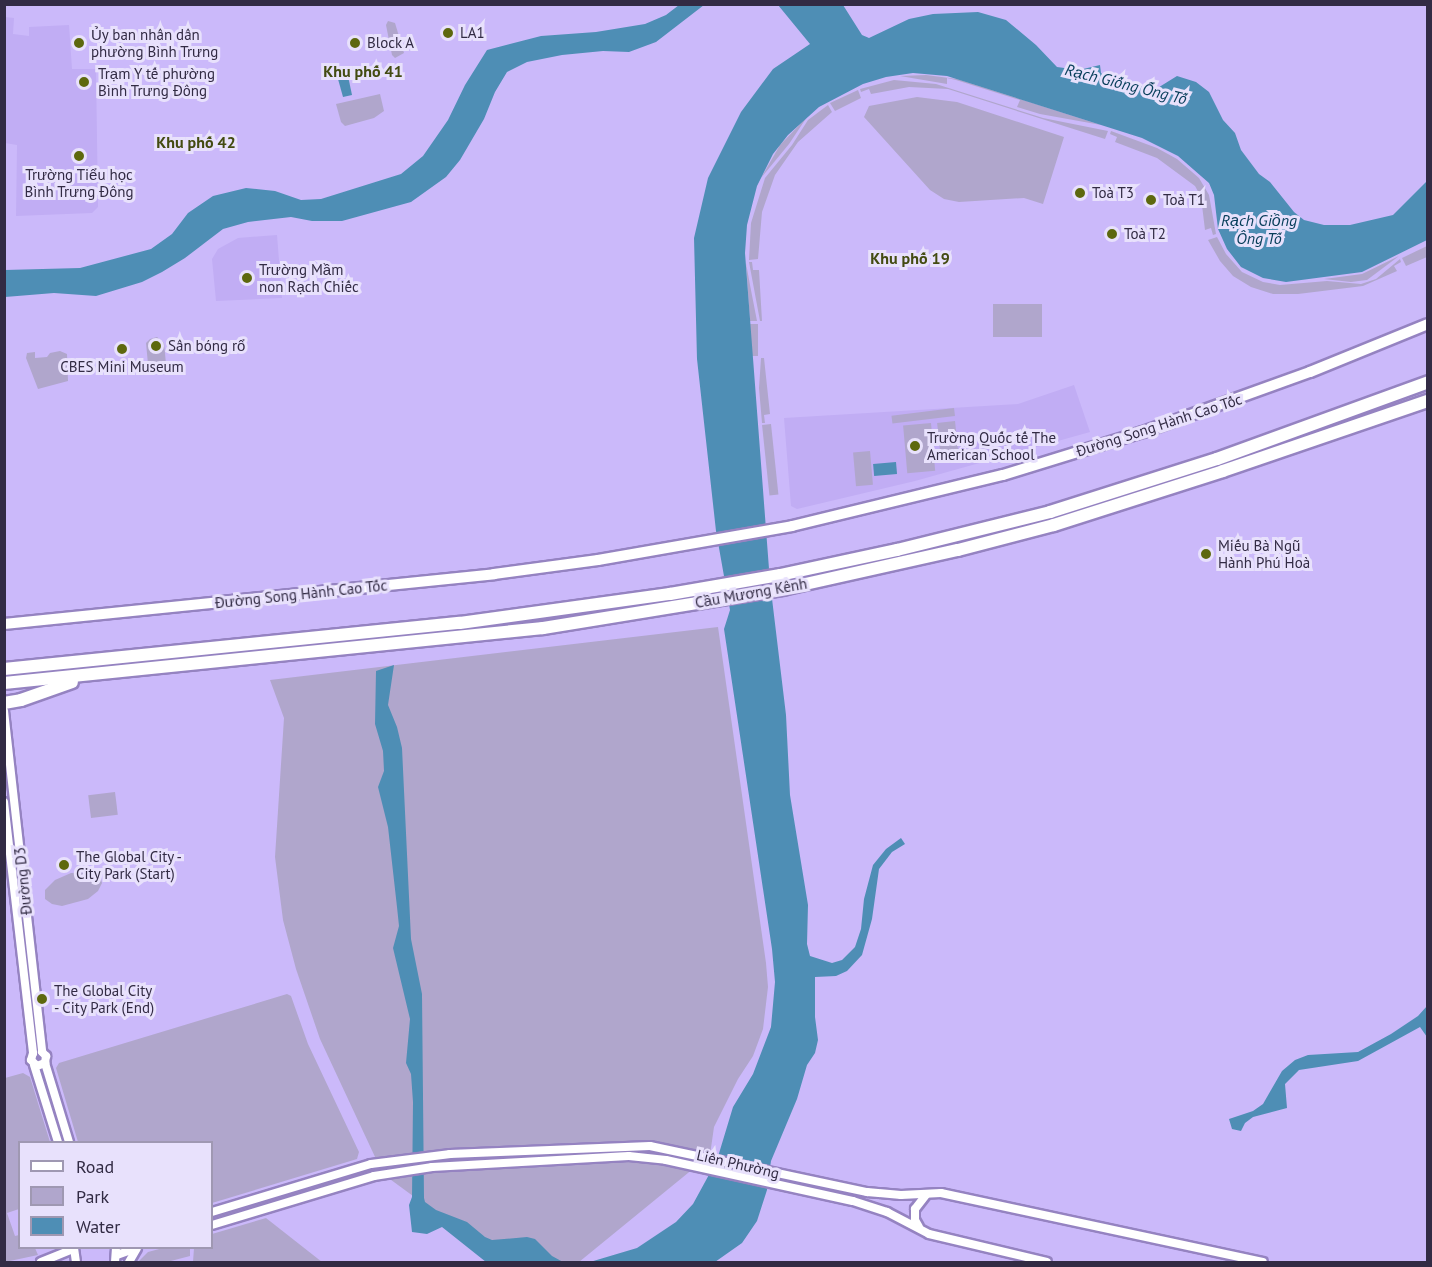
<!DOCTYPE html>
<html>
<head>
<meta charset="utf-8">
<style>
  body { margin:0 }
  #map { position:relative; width:1432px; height:1267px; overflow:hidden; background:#cbb9fa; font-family:"PT Sans",sans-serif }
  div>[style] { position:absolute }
  .built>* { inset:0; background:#c1adf4 }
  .green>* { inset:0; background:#b0a6cc; transform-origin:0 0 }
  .water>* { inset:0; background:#4e8eb5; transform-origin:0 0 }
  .roads { filter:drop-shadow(2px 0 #9583c1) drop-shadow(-2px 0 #9583c1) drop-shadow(0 2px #9583c1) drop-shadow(0 -2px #9583c1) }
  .minor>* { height:8px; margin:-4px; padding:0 4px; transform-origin:4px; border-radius:4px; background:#fff }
  .major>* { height:10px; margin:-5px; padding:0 5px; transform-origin:5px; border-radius:5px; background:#fff }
  .highway>* { height:12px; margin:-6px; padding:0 6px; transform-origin:6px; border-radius:6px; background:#fff }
  .dots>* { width:16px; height:16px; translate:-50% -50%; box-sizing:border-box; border:3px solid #e8e1fc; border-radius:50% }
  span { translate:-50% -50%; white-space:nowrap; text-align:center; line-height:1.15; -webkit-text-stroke:6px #e8e1fc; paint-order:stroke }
  .poi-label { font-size:15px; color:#322b44 }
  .left { translate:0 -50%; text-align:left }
  .street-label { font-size:15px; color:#322b44 }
  .neighbourhood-label { font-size:16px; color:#434b11; font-weight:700 }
  .water-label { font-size:16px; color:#063d59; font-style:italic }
  .frame { position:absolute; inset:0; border:6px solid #322b44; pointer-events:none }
  .legend { position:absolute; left:18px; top:1141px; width:195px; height:108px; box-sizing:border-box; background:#e8e1fc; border:2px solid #9f98b2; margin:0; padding:8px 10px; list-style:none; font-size:18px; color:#322b44 }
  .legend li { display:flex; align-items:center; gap:12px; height:30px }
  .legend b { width:30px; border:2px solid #9f98b2 }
</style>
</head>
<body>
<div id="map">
  <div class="built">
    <div style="clip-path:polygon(5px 17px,14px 18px,13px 34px,29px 36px,29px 27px,69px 25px,72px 69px,96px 69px,98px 207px,92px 213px,16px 216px,17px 145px,5px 143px)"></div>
    <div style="clip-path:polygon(277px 235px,282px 298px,216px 301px,212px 259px,218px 249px,238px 238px)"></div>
    <div style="clip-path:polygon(1074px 385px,1090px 432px,915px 481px,797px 509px,791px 506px,784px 418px,1018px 404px)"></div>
  </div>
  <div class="green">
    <div style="clip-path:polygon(388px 21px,395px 23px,404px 53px,395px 58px,392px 55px,386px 25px)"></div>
    <div style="clip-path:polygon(926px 75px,957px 79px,1101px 125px,1040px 114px,1017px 107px,1020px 100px,956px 80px,947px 78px,947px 84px,900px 76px)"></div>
    <div style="clip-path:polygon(894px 80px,936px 84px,1043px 118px,1108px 131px,1105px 139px,948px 89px,909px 87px,871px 94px,869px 89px,861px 92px,860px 89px)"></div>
    <div style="clip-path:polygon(858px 90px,861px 98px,835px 111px,830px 103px)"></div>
    <div style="clip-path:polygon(380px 94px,384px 111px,374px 118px,345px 126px,341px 122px,336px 104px)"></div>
    <div style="clip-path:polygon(917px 97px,957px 102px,1064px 137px,1043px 204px,1024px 198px,959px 202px,944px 199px,930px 190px,864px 117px,869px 106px)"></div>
    <div style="clip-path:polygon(828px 105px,832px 112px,798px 142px,775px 175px,762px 212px,758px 259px,749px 260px,751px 223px,765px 178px,792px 145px,808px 120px)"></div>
    <div style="clip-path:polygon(807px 117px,789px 144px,761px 178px,780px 145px)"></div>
    <div style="clip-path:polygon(1111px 131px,1157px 148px,1177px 159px,1199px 178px,1209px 195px,1216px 234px,1213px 235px,1211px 228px,1205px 230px,1201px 197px,1195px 186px,1157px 158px,1115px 142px,1117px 137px,1110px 134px)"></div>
    <div style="clip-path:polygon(1217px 237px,1226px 254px,1242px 272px,1263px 282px,1280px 285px,1327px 281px,1361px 284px,1376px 279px,1400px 259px,1401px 262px,1394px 266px,1397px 271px,1363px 286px,1298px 294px,1273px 294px,1251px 287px,1233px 276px,1220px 261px,1208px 240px)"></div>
    <div style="clip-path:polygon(1427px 246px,1427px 257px,1406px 266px,1402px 258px)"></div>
    <div style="clip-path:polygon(1399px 256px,1367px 280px,1351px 282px,1324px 279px,1362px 274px)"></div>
    <div style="clip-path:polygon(749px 262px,752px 262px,753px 270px,759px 270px,762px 321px,760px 321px)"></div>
    <div style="clip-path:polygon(746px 263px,750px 285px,757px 321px,750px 321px)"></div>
    <div style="left:993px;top:304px;width:49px;height:33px"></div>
    <div style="left:750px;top:324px;width:8px;height:32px"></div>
    <div style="clip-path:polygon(157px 337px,164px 343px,166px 364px,162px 369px,155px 370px,148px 364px,146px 343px,150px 339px)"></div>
    <div style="clip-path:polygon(60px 351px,67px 354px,68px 381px,38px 389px,26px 358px,27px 353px,35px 352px,35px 358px,47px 357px,50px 353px)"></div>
    <div style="clip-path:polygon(761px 358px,764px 358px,770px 414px,764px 415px,765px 423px,762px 423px,759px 388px)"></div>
    <div style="left:954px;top:408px;width:8px;height:63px;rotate:83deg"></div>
    <div style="left:955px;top:421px;width:30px;height:18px;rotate:84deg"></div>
    <div style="left:931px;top:423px;width:48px;height:28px;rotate:85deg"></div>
    <div style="left:771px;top:424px;width:71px;height:9px;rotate:84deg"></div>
    <div style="left:870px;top:451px;width:34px;height:17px;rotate:85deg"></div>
    <div style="clip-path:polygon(718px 627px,766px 963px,768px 987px,763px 1029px,753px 1056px,738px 1079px,714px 1127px,710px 1155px,579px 1262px,503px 1262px,383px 1174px,320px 1039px,296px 969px,283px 920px,275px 857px,284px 718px,270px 680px)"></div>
    <div style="left:115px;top:792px;width:23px;height:27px;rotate:83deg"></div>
    <div style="clip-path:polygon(91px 872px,100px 876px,102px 883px,98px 891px,88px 899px,62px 906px,52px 904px,45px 899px,45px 890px,55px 880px,71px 873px)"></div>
    <div style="clip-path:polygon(287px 994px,291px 996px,308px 1044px,359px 1152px,357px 1159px,212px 1203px,212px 1142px,78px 1142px,56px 1068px,59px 1063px)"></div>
    <div style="clip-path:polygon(23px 1073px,30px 1077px,50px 1142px,20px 1142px,19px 1209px,7px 1213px,15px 1236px,19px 1235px,20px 1248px,35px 1248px,38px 1255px,5px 1262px,5px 1078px)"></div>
    <div style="clip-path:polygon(266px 1218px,322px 1262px,193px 1262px,194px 1248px,212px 1248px,212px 1234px)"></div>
    <div style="clip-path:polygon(163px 1248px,190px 1248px,190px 1256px,167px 1262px,138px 1262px,148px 1252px)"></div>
  </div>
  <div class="water">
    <div style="clip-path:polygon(679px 5px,704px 5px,656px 42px,629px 52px,603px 51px,562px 55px,527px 62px,507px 72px,495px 92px,484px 119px,460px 160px,446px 177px,411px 202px,342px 221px,312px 221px,291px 217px,248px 222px,223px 229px,185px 258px,162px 272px,142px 282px,96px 296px,54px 293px,5px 297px,5px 270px,80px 268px,151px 249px,172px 234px,188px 213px,213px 196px,246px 188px,275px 191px,301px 200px,321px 199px,401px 174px,423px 156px,448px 120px,465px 85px,487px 50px,541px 36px,596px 32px,645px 24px,666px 15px)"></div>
    <div style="clip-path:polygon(778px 5px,843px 5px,862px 35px,869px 38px,909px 19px,933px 14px,978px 12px,1006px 20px,1036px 45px,1057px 67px,1079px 70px,1100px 65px,1101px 73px,1109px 80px,1156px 89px,1177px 76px,1196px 82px,1209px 92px,1223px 120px,1235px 133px,1241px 150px,1259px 174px,1270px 182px,1294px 212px,1304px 220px,1324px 225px,1350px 225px,1393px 215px,1427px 181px,1427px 240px,1362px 272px,1286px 282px,1263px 278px,1241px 267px,1227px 249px,1218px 229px,1214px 195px,1209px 183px,1178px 156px,1142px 138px,947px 76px,913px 73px,886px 77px,863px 84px,819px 107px,788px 135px,773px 154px,757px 186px,747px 225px,745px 253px,770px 582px,786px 715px,790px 795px,808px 905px,807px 944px,810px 956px,832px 963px,842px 960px,855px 947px,861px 929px,864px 899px,873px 865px,886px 849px,901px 838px,905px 844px,892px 852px,879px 869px,872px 919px,862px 955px,847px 971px,836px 976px,815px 977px,815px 1017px,818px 1040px,815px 1053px,807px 1065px,797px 1099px,771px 1161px,767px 1190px,757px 1221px,742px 1243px,715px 1262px,590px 1262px,637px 1248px,676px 1222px,693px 1204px,717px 1160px,733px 1107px,753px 1074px,771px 1027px,775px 982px,772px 949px,724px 629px,730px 610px,716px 531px,697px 359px,694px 238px,708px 178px,741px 112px,773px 69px,810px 44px)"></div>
    <div style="clip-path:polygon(348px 76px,352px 95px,343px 97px,338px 79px)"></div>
    <div style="left:896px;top:462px;width:12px;height:23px;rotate:85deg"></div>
    <div style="clip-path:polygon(394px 665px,388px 705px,397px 727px,402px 748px,411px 939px,422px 994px,424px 1198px,425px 1202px,436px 1210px,467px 1222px,485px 1237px,492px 1240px,527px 1237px,535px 1239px,552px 1256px,563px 1262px,486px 1262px,442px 1227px,427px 1234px,412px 1232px,409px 1205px,412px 1197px,413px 1102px,411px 1074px,406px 1063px,410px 1019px,393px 948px,399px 926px,397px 907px,388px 827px,378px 787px,384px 771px,383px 751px,375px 724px,376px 671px)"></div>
    <div style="clip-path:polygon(1427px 1006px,1427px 1037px,1420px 1027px,1358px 1061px,1299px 1070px,1285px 1084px,1287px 1108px,1253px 1117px,1245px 1123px,1241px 1131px,1232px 1129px,1229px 1119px,1253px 1111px,1263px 1104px,1282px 1071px,1295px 1060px,1308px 1055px,1358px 1052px,1391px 1034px,1418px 1016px)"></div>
  </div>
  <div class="roads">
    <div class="minor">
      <div style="left:4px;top:711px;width:343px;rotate:83.6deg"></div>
      <div style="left:42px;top:1052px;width:6px;rotate:45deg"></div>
      <div style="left:46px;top:1056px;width:7px;rotate:98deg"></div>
      <div style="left:45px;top:1063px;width:83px;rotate:73.1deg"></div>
      <div style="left:4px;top:802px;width:253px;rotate:83.4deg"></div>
      <div style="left:33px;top:1053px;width:7px;rotate:106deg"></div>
      <div style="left:31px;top:1060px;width:8px;rotate:45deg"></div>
      <div style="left:37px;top:1066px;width:9px;rotate:-21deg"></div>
      <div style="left:34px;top:1065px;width:81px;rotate:72.7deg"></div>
      <div style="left:212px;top:1212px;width:166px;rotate:-16.8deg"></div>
      <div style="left:371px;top:1164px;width:80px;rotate:-7.2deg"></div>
      <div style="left:450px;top:1154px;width:200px;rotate:-2.3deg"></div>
      <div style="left:650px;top:1146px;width:222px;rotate:12deg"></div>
      <div style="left:867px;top:1192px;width:34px;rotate:5deg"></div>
      <div style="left:901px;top:1195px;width:40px;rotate:-2.9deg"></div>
      <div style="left:941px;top:1193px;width:329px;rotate:12.1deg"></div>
      <div style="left:212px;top:1225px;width:169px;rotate:-16.8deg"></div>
      <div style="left:374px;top:1176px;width:59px;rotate:-8.8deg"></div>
      <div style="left:432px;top:1167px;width:197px;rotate:-3.2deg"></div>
      <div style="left:629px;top:1156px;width:37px;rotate:6deg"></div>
      <div style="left:666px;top:1160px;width:191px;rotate:12.4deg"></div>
      <div style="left:853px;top:1201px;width:36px;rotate:18deg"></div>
      <div style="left:887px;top:1212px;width:47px;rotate:27.6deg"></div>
      <div style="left:929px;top:1234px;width:121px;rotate:13.3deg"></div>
      <div style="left:919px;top:1227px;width:8px;rotate:-120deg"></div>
      <div style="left:915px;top:1220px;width:11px;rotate:-90deg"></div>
      <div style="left:915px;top:1209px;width:18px;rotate:-52deg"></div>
      <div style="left:74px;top:1248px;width:14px;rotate:82deg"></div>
      <div style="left:117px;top:1255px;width:20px;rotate:-20deg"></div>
      <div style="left:41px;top:1262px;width:35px;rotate:-22deg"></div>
      <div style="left:115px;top:1262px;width:14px;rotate:-86deg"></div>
      <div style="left:129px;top:1262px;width:16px;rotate:-60deg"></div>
    </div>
    <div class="major">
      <div style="left:4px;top:624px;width:493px;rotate:-5.8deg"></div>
      <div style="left:494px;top:574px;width:105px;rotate:-7.7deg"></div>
      <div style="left:598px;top:560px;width:197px;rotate:-9.9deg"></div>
      <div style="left:792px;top:526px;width:217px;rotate:-13.6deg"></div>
      <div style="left:1003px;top:475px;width:146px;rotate:-17.1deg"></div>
      <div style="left:1143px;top:432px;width:177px;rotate:-19.8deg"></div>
      <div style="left:1310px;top:372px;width:127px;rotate:-22.1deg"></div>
    </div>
    <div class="highway">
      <div style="left:4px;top:669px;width:458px;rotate:-5.8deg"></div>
      <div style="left:460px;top:623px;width:212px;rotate:-7.9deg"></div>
      <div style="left:670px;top:594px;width:112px;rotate:-9.8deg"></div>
      <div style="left:780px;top:575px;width:120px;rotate:-12.1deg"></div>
      <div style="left:897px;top:550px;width:158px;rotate:-13.9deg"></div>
      <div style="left:1050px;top:512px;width:175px;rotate:-17.6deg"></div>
      <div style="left:1217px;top:459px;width:225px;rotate:-20deg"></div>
      <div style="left:4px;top:683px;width:542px;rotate:-5.83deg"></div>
      <div style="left:543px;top:628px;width:243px;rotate:-9.2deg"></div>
      <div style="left:783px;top:589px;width:179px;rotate:-12.6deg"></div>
      <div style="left:958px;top:550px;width:99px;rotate:-14.6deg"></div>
      <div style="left:1054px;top:525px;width:177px;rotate:-17.7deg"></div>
      <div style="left:1223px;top:471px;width:217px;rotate:-18.9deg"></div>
      <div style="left:4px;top:703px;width:17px;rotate:-10deg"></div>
      <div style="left:21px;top:700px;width:54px;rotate:-19.4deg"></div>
    </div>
  </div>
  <div class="dots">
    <div style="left:448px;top:33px;background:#5d680e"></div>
    <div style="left:79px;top:43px;background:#5d680e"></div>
    <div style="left:355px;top:43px;background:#5d680e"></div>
    <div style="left:84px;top:82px;background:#5d680e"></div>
    <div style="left:79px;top:156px;background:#5d680e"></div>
    <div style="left:1080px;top:193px;background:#5d680e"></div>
    <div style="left:1151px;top:200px;background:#5d680e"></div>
    <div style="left:1112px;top:234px;background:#5d680e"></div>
    <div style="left:247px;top:278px;background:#5d680e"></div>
    <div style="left:156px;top:346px;background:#5d680e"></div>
    <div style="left:122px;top:349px;background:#5d680e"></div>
    <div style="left:915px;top:446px;background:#5d680e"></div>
    <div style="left:1206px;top:554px;background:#5d680e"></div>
    <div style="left:64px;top:865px;background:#5d680e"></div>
    <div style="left:42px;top:999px;background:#5d680e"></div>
  </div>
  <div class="poi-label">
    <span class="left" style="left:460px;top:33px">LA1</span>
    <span class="left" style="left:91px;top:43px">Ủy ban nhân dân<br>phường Bình Trưng</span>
    <span class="left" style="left:367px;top:43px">Block A</span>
    <span class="left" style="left:98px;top:82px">Trạm Y tế phường<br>Bình Trưng Đông</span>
    <span style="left:79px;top:183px">Trường Tiểu học<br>Bình Trưng Đông</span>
    <span class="left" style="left:1092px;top:193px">Toà T3</span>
    <span class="left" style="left:1163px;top:200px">Toà T1</span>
    <span class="left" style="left:1124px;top:234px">Toà T2</span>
    <span class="left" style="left:259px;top:278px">Trường Mầm<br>non Rạch Chiếc</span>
    <span class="left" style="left:168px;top:346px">Sân bóng rổ</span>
    <span style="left:122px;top:367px">CBES Mini Museum</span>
    <span class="left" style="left:927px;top:446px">Trường Quốc tế The<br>American School</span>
    <span class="left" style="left:1218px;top:554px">Miếu Bà Ngũ<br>Hành Phú Hoà</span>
    <span class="left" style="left:76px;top:865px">The Global City -<br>City Park (Start)</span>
    <span class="left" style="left:54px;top:999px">The Global City<br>- City Park (End)</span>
  </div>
  <div class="street-label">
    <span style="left:1159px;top:425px;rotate:-18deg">Đường Song Hành Cao Tốc</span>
    <span style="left:751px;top:593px;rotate:-10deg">Cầu Mương Kênh</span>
    <span style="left:301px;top:594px;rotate:-6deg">Đường Song Hành Cao Tốc</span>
    <span style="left:23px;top:881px;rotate:-96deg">Đường D3</span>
    <span style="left:738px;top:1164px;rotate:13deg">Liên Phường</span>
  </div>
  <div class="neighbourhood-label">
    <span style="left:363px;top:71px">Khu phố 41</span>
    <span style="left:196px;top:142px">Khu phố 42</span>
    <span style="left:910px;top:258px">Khu phố 19</span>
  </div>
  <div class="water-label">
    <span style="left:1126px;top:84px;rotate:14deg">Rạch Giống Ống Tố</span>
    <span style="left:1259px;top:229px">Rạch Giồng<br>Ông Tố</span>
  </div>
  <div class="frame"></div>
  <ul class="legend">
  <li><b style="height:8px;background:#fff"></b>Road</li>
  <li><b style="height:16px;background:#b0a6cc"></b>Park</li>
  <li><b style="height:16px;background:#4e8eb5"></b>Water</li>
  </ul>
</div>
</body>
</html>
